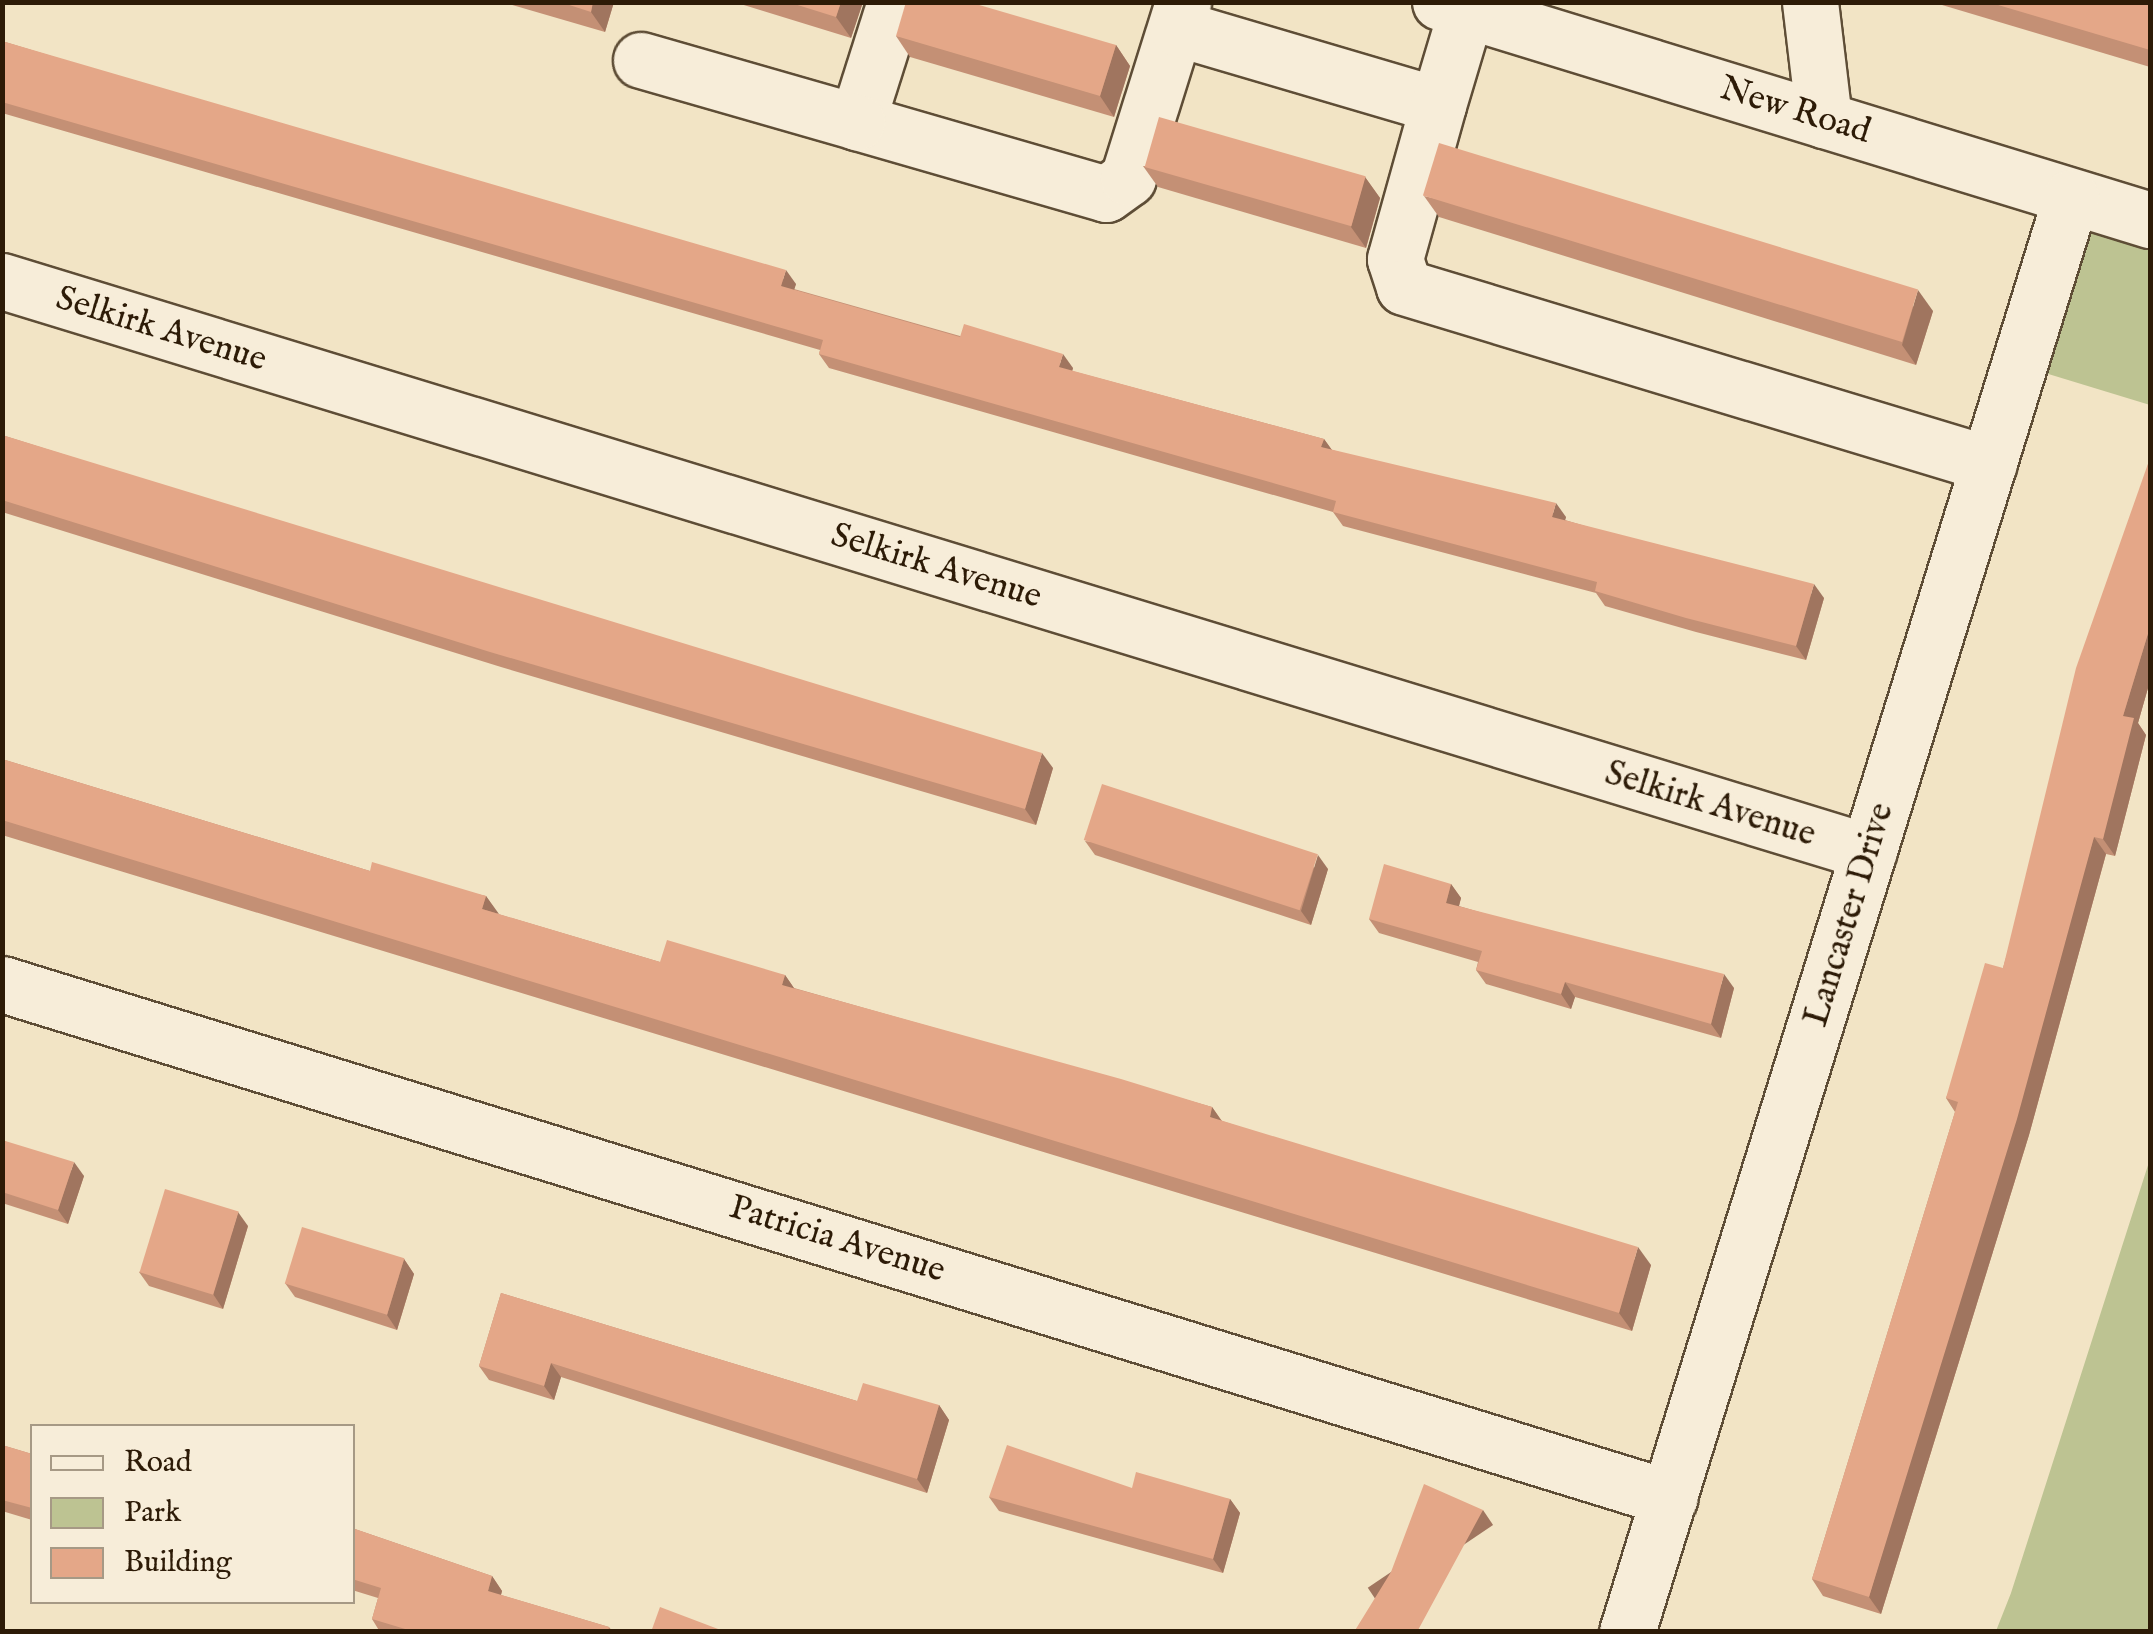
<!DOCTYPE html>
<html>
<head>
<meta charset="utf-8">
<style>
  body { margin:0 }
  #map { position:relative; width:2153px; height:1634px; overflow:hidden; background:#f2e4c5; font-family:"IM FELL English",serif }
  div>[style] { position:absolute }
  .green>* { inset:0; background:#bdc392 }
  .roads { filter:drop-shadow(2px 0 #5e4d36) drop-shadow(-2px 0 #5e4d36) drop-shadow(0 2px #5e4d36) drop-shadow(0 -2px #5e4d36) }
  .minor>* { height:55px; margin:-27.5px; padding:0 27.5px; transform-origin:27.5px; border-radius:27.5px; background:#f7edd9 }
  .wall>* { inset:0; background:#c49075 }
  .shaded-wall>* { inset:0; background:#a0755f; transform-origin:0 0 }
  .building>* { inset:0; background:#e4a788; transform-origin:0 0 }
  span { translate:-50% -50%; white-space:nowrap; text-align:center; line-height:1.15; -webkit-text-stroke:8px #f7edd9; paint-order:stroke }
  .street-label { font-size:35px; color:#2d1b07 }
  .frame { position:absolute; inset:0; border:5px solid #2d1b07; pointer-events:none }
  .legend { position:absolute; left:30px; top:1424px; width:325px; height:180px; box-sizing:border-box; background:#f7edd9; border:2px solid #a69985; margin:0; padding:12px 18px; list-style:none; font-size:30px; color:#2d1b07 }
  .legend li { display:flex; align-items:center; gap:20px; height:50px }
  .legend b { width:50px; border:2px solid #a69985 }
</style>
</head>
<body>
<div id="map">
  <div class="green">
    <div style="clip-path:polygon(2071px 197px,2150px 220px,2150px 405px,2019px 365px)"></div>
    <div style="clip-path:polygon(2150px 1159px,2150px 1631px,1996px 1631px,2011px 1593px)"></div>
  </div>
  <div class="roads">
    <div class="minor">
      <div style="left:895px;top:2px;width:126px;rotate:107.6deg"></div>
      <div style="left:857px;top:122px;width:259px;rotate:16.1deg"></div>
      <div style="left:1106px;top:194px;width:27px;rotate:-36deg"></div>
      <div style="left:1128px;top:178px;width:184px;rotate:-72.6deg"></div>
      <div style="left:1440px;top:2px;width:743px;rotate:17.07deg"></div>
      <div style="left:1810px;top:2px;width:119px;rotate:83.2deg"></div>
      <div style="left:1177px;top:28px;width:272px;rotate:16.4deg"></div>
      <div style="left:1438px;top:105px;width:98px;rotate:-73.4deg"></div>
      <div style="left:641px;top:60px;width:225px;rotate:16deg"></div>
      <div style="left:1438px;top:105px;width:160px;rotate:105.6deg"></div>
      <div style="left:1395px;top:259px;width:29px;rotate:72deg"></div>
      <div style="left:1404px;top:287px;width:611px;rotate:16.83deg"></div>
      <div style="left:2px;top:281px;width:1952px;rotate:17.01deg"></div>
      <div style="left:2px;top:984px;width:1745px;rotate:17.13deg"></div>
      <div style="left:1627px;top:1632px;width:1502px;rotate:-72.81deg"></div>
    </div>
  </div>
  <div class="wall">
    <div style="clip-path:polygon(502px 2px,614px 2px,605px 32px)"></div>
    <div style="clip-path:polygon(734px 2px,863px 2px,851px 38px)"></div>
    <div style="clip-path:polygon(1932px 2px,2150px 2px,2150px 67px)"></div>
    <div style="clip-path:polygon(896px 36px,1116px 45px,1130px 66px,1114px 117px,910px 57px)"></div>
    <div style="clip-path:polygon(2px 41px,796px 284px,794px 289px,1073px 368px,1072px 371px,1324px 439px,1332px 450px,1566px 517px,1565px 520px,1824px 598px,1806px 660px,1696px 632px,1605px 606px,1596px 593px,1343px 526px,1333px 512px,829px 368px,819px 354px,820px 350px,2px 113px)"></div>
    <div style="clip-path:polygon(1143px 166px,1365px 177px,1380px 198px,1366px 248px,1158px 187px)"></div>
    <div style="clip-path:polygon(1424px 196px,1933px 311px,1916px 365px,1439px 217px)"></div>
    <div style="clip-path:polygon(2px 435px,1053px 768px,1036px 825px,501px 667px,2px 512px)"></div>
    <div style="clip-path:polygon(2150px 458px,2150px 681px,2138px 723px,2146px 735px,2115px 856px,2106px 854px,2029px 1135px,1881px 1614px,1823px 1596px,1812px 1579px,1955px 1112px,1946px 1098px,2003px 968px)"></div>
    <div style="clip-path:polygon(2px 759px,370px 871px,486px 896px,498px 914px,660px 962px,785px 975px,794px 988px,1212px 1107px,1222px 1121px,1651px 1265px,1632px 1331px,2px 835px)"></div>
    <div style="clip-path:polygon(1085px 841px,1328px 869px,1311px 925px,1095px 855px)"></div>
    <div style="clip-path:polygon(1451px 884px,1461px 898px,1459px 906px,1734px 988px,1721px 1038px,1575px 997px,1571px 1009px,1486px 984px,1476px 970px,1478px 962px,1379px 933px,1369px 919px)"></div>
    <div style="clip-path:polygon(2px 1140px,84px 1176px,68px 1224px,2px 1203px)"></div>
    <div style="clip-path:polygon(248px 1226px,223px 1309px,149px 1286px,139px 1272px)"></div>
    <div style="clip-path:polygon(404px 1259px,414px 1274px,397px 1330px,295px 1297px,285px 1283px)"></div>
    <div style="clip-path:polygon(501px 1293px,857px 1401px,939px 1405px,949px 1420px,927px 1493px,561px 1377px,554px 1400px,489px 1380px,479px 1366px)"></div>
    <div style="clip-path:polygon(2px 1445px,32px 1454px,32px 1520px,2px 1511px)"></div>
    <div style="clip-path:polygon(1132px 1488px,1230px 1499px,1240px 1513px,1223px 1573px,999px 1511px,989px 1497px)"></div>
    <div style="clip-path:polygon(352px 1528px,492px 1576px,502px 1591px,501px 1595px,609px 1627px,613px 1632px,380px 1632px,372px 1619px,378px 1598px,352px 1590px)"></div>
  </div>
  <div class="shaded-wall">
    <div style="clip-path:polygon(593px 2px,614px 2px,605px 32px,591px 12px)"></div>
    <div style="clip-path:polygon(841px 2px,863px 2px,851px 38px,836px 17px)"></div>
    <div style="clip-path:polygon(1116px 45px,1130px 66px,1114px 117px,1100px 96px)"></div>
    <div style="clip-path:polygon(1365px 177px,1380px 198px,1366px 248px,1351px 227px)"></div>
    <div style="clip-path:polygon(786px 270px,796px 284px,791px 300px,781px 286px)"></div>
    <div style="clip-path:polygon(1918px 290px,1933px 311px,1916px 365px,1902px 345px)"></div>
    <div style="clip-path:polygon(1063px 354px,1073px 368px,1069px 382px,1059px 367px)"></div>
    <div style="clip-path:polygon(1324px 439px,1334px 453px,1321px 447px)"></div>
    <div style="clip-path:polygon(1556px 503px,1566px 517px,1562px 531px,1552px 517px)"></div>
    <div style="clip-path:polygon(1814px 584px,1824px 598px,1806px 660px,1796px 646px)"></div>
    <div style="clip-path:polygon(2150px 627px,2150px 681px,2138px 723px,2146px 735px,2115px 856px,2103px 839px,2123px 716px)"></div>
    <div style="clip-path:polygon(1042px 753px,1053px 768px,1036px 825px,1025px 809px)"></div>
    <div style="clip-path:polygon(2094px 837px,2106px 854px,2029px 1135px,1881px 1614px,1869px 1597px)"></div>
    <div style="clip-path:polygon(1318px 855px,1328px 869px,1311px 925px,1301px 911px)"></div>
    <div style="clip-path:polygon(1451px 884px,1461px 898px,1456px 917px,1446px 903px)"></div>
    <div style="clip-path:polygon(486px 896px,499px 914px,482px 909px)"></div>
    <div style="clip-path:polygon(1724px 974px,1734px 988px,1721px 1038px,1711px 1024px)"></div>
    <div style="clip-path:polygon(785px 975px,798px 994px,782px 985px)"></div>
    <div style="clip-path:polygon(1565px 982px,1575px 997px,1571px 1009px,1561px 994px)"></div>
    <div style="clip-path:polygon(1212px 1107px,1225px 1126px,1210px 1117px)"></div>
    <div style="clip-path:polygon(74px 1162px,84px 1176px,68px 1224px,58px 1210px)"></div>
    <div style="clip-path:polygon(238px 1212px,248px 1226px,223px 1309px,213px 1294px)"></div>
    <div style="clip-path:polygon(1638px 1247px,1651px 1265px,1632px 1331px,1619px 1313px)"></div>
    <div style="clip-path:polygon(404px 1259px,414px 1274px,397px 1330px,387px 1315px)"></div>
    <div style="clip-path:polygon(551px 1363px,561px 1377px,554px 1400px,544px 1386px)"></div>
    <div style="clip-path:polygon(939px 1405px,949px 1420px,927px 1493px,917px 1479px)"></div>
    <div style="clip-path:polygon(1230px 1499px,1240px 1513px,1223px 1573px,1213px 1559px)"></div>
    <div style="left:1483px;top:1510px;width:18px;height:139px;rotate:56deg"></div>
    <div style="clip-path:polygon(492px 1576px,502px 1591px,498px 1605px,488px 1591px)"></div>
  </div>
  <div class="building">
    <div style="clip-path:polygon(560px 2px,593px 2px,591px 12px)"></div>
    <div style="clip-path:polygon(788px 2px,841px 2px,836px 17px)"></div>
    <div style="clip-path:polygon(906px 2px,969px 2px,1116px 45px,1100px 96px,896px 36px)"></div>
    <div style="clip-path:polygon(1988px 2px,2150px 2px,2150px 50px)"></div>
    <div style="clip-path:polygon(2px 41px,786px 270px,781px 286px,960px 337px,964px 324px,1063px 354px,1059px 367px,1324px 439px,1321px 447px,1556px 503px,1552px 517px,1814px 584px,1796px 646px,1686px 618px,1595px 591px,1597px 582px,1333px 512px,1336px 501px,819px 354px,823px 340px,2px 102px)"></div>
    <div style="left:1159px;top:117px;width:215px;height:52px;rotate:16deg"></div>
    <div style="left:1439px;top:143px;width:501px;height:55px;rotate:17deg"></div>
    <div style="clip-path:polygon(2px 435px,1042px 753px,1025px 809px,490px 652px,2px 500px)"></div>
    <div style="clip-path:polygon(2150px 458px,2150px 627px,2123px 716px,2134px 718px,2103px 839px,2094px 837px,2017px 1119px,1869px 1597px,1812px 1579px,1958px 1102px,1946px 1098px,1985px 963px,2003px 968px,2076px 668px)"></div>
    <div style="clip-path:polygon(2px 759px,370px 871px,372px 862px,486px 896px,482px 909px,660px 962px,667px 940px,785px 975px,782px 985px,1121px 1079px,1212px 1107px,1210px 1117px,1638px 1247px,1619px 1313px,2px 820px)"></div>
    <div style="left:1102px;top:784px;width:227px;height:59px;rotate:18deg"></div>
    <div style="clip-path:polygon(1384px 864px,1451px 884px,1446px 903px,1724px 974px,1711px 1024px,1565px 982px,1561px 994px,1476px 970px,1482px 951px,1369px 919px)"></div>
    <div style="clip-path:polygon(2px 1140px,74px 1162px,58px 1210px,2px 1192px)"></div>
    <div style="left:165px;top:1189px;width:77px;height:87px;rotate:17deg"></div>
    <div style="left:302px;top:1227px;width:107px;height:59px;rotate:17deg"></div>
    <div style="clip-path:polygon(501px 1293px,857px 1401px,863px 1383px,939px 1405px,917px 1479px,551px 1363px,544px 1386px,479px 1366px)"></div>
    <div style="clip-path:polygon(2px 1445px,32px 1454px,32px 1508px,2px 1500px)"></div>
    <div style="clip-path:polygon(1007px 1445px,1132px 1488px,1136px 1472px,1230px 1499px,1213px 1559px,989px 1497px)"></div>
    <div style="clip-path:polygon(1424px 1484px,1483px 1510px,1417px 1632px,1354px 1632px,1391px 1572px)"></div>
    <div style="clip-path:polygon(352px 1528px,492px 1576px,488px 1591px,609px 1627px,608px 1632px,415px 1632px,372px 1619px,381px 1588px,352px 1579px)"></div>
    <div style="clip-path:polygon(660px 1607px,726px 1632px,651px 1632px)"></div>
  </div>
  <div class="street-label">
    <span style="left:1795px;top:111px;rotate:17deg">New Road</span>
    <span style="left:161px;top:330px;rotate:17deg">Selkirk Avenue</span>
    <span style="left:936px;top:567px;rotate:17deg">Selkirk Avenue</span>
    <span style="left:1710px;top:805px;rotate:17deg">Selkirk Avenue</span>
    <span style="left:1850px;top:915px;rotate:-73deg">Lancaster Drive</span>
    <span style="left:837px;top:1240px;rotate:17deg">Patricia Avenue</span>
  </div>
  <div class="frame"></div>
  <ul class="legend">
  <li><b style="height:12px;background:#f7edd9"></b>Road</li>
  <li><b style="height:28px;background:#bdc392"></b>Park</li>
  <li><b style="height:28px;background:#e4a788"></b>Building</li>
  </ul>
</div>
</body>
</html>
